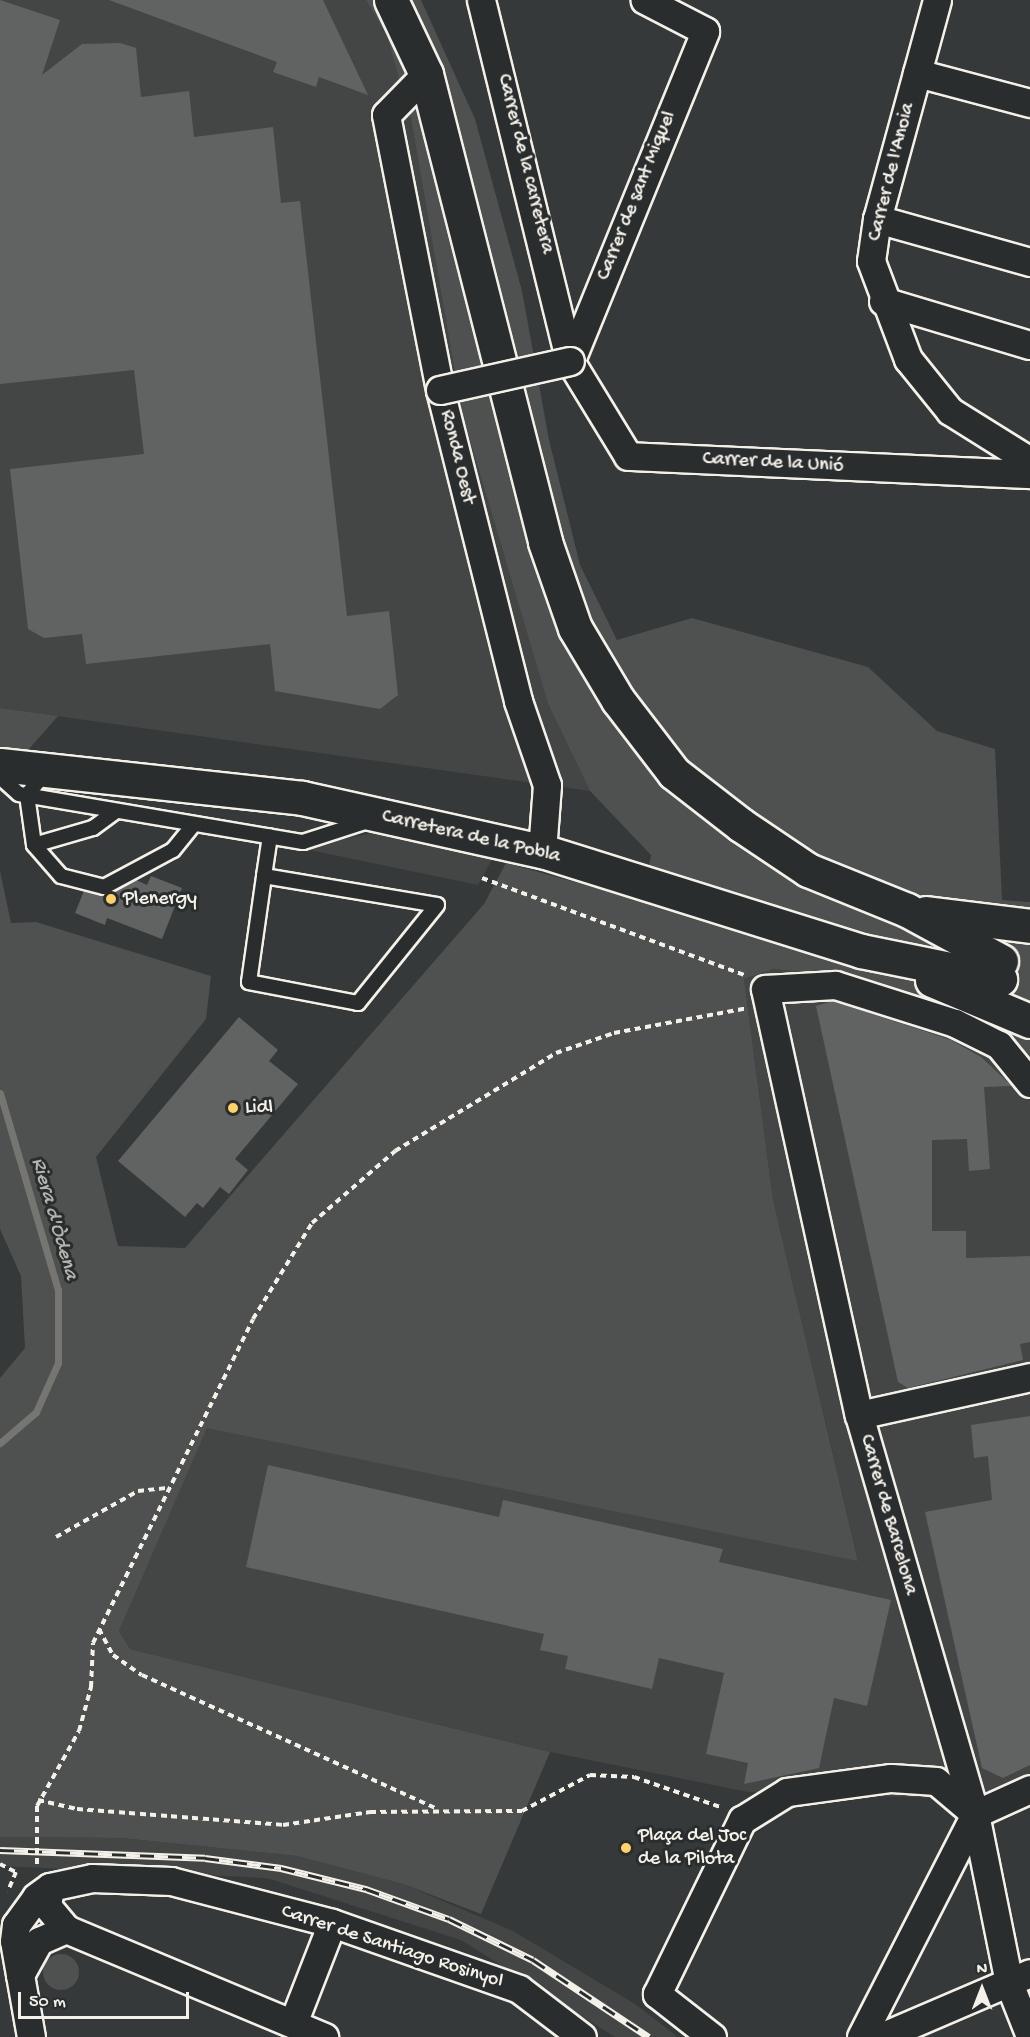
<!DOCTYPE html>
<html>
<head>
<meta charset="utf-8">
<style>
  body { margin:0 }
  #map { position:relative; width:1030px; height:2037px; overflow:hidden; background:#363939; font-family:"Gochi Hand",sans-serif }
  div>[style] { position:absolute }
  .built>* { inset:0; background:#434645 }
  .green>* { inset:0; background:#4e514f }
  .round { border-radius:50% }
  .stream>* { height:7px; margin:-3.5px; padding:0 3.5px; transform-origin:3.5px; border-radius:3.5px; background:#757572 }
  .building>* { inset:0; background:#616362 }
  .path>* { height:4px; margin-top:-2px; transform-origin:0; background:repeating-linear-gradient(90deg,#f4f1e8 0 6px,transparent 0 10.5px) }
  .roads { filter:drop-shadow(2px 0 #f4f1e8) drop-shadow(-2px 0 #f4f1e8) drop-shadow(0 2px #f4f1e8) drop-shadow(0 -2px #f4f1e8) }
  .lane>* { height:14px; margin:-7px; padding:0 7px; transform-origin:7px; border-radius:7px; background:#2a2d2e }
  .street>* { height:27px; margin:-13.5px; padding:0 13.5px; transform-origin:13.5px; border-radius:13.5px; background:#2a2d2e }
  .secondary>* { height:33px; margin:-16.5px; padding:0 16.5px; transform-origin:16.5px; border-radius:16.5px; background:#2a2d2e }
  .rail>* { height:7px; margin-top:-3.5px; transform-origin:0; background:repeating-linear-gradient(90deg,#2a2d2e 0 14px,#f4f1e8 0 28px); box-sizing:border-box; border-block:2px solid #f4f1e8 }
  .path-bridge>* { height:4px; margin-top:-2px; transform-origin:0; background:repeating-linear-gradient(90deg,#f4f1e8 0 6px,transparent 0 10.5px) }
  .bridges { filter:drop-shadow(2px 0 #f4f1e8) drop-shadow(-2px 0 #f4f1e8) drop-shadow(0 2px #f4f1e8) drop-shadow(0 -2px #f4f1e8) }
  .street-bridge>* { height:27px; margin:-13.5px; padding:0 13.5px; transform-origin:13.5px; border-radius:13.5px; background:#2a2d2e }
  .dots>* { width:16px; height:16px; translate:-50% -50%; box-sizing:border-box; border:3px solid #2a2d2e; border-radius:50% }
  span { translate:-50% -50%; white-space:nowrap; text-align:center; line-height:1.15; -webkit-text-stroke:6px #2a2d2e; paint-order:stroke }
  .street-label { font-size:20px; color:#f4f1e8 }
  .poi-label { font-size:20px; color:#f4f1e8 }
  .left { translate:0 -50%; text-align:left }
  .water-label { font-size:21px; color:#b4b3ad; font-style:italic }
  .north { position:absolute; left:952px; top:1959px; width:60px; height:60px; -webkit-text-stroke:4px #2a2d2e; paint-order:stroke; rotate:0deg; font-size:16px; font-weight:700; line-height:24px; text-align:center; color:#f4f1e8 }
  .north::after { content:''; display:block; margin:auto; width:21px; height:27px; background:#f4f1e8; clip-path:polygon(50% 0,100% 100%,50% 72%,0 100%) }
  .scale { position:absolute; left:18px; top:1992px; width:171px; height:27px; box-sizing:border-box; border:3px solid #f4f1e8; border-top:0; padding-left:8px; font-size:18px; line-height:21px; white-space:nowrap; color:#f4f1e8; -webkit-text-stroke:4px #2a2d2e; paint-order:stroke }
</style>
</head>
<body>
<div id="map">
  <div class="built">
    <div style="clip-path:polygon(0 0,366px 0,386px 34px,411px 119px,462px 413px,548px 704px,590px 791px,0 708px)"></div>
    <div style="clip-path:polygon(373px 833px,493px 858px,478px 885px,300px 848px)"></div>
    <div style="clip-path:polygon(774px 969px,841px 977px,1021px 1047px,1030px 1056px,1030px 1777px,971px 1799px,748px 1792px,550px 1752px,130px 1649px,119px 1631px,207px 1427px,858px 1560px,773px 1200px,744px 979px)"></div>
    <div style="clip-path:polygon(0 1837px,122px 1838px,297px 1856px,403px 1884px,513px 1931px,635px 2004px,678px 2037px,615px 2037px,461px 1940px,267px 1878px,0 1866px)"></div>
  </div>
  <div class="green">
    <div style="clip-path:polygon(366px 0,421px 0,475px 119px,522px 291px,549px 440px,580px 565px,617px 640px,692px 618px,868px 667px,937px 731px,995px 749px,1002px 900px,1030px 902px,1030px 1056px,1021px 1047px,841px 977px,774px 969px,744px 979px,773px 1200px,858px 1561px,207px 1428px,119px 1631px,130px 1649px,550px 1752px,481px 1914px,403px 1884px,297px 1856px,122px 1838px,0 1837px,0 1378px,25px 1348px,21px 1276px,0 1229px,0 871px,11px 923px,36px 922px,211px 976px,206px 1019px,96px 1157px,118px 1246px,185px 1248px,484px 904px,506px 863px,643px 901px,651px 855px,590px 791px,548px 704px,462px 413px,411px 119px,386px 34px)"></div>
    <div style="clip-path:polygon(0 708px,58px 716px,0 782px)"></div>
    <div class="round" style="left:43px;top:1954px;width:36px;height:36px"></div>
  </div>
  <div class="stream">
    <div style="left:0;top:1093px;width:205px;rotate:73.6deg"></div>
    <div style="left:58px;top:1290px;width:73px;rotate:90deg"></div>
    <div style="left:58px;top:1363px;width:54px;rotate:114.2deg"></div>
    <div style="left:36px;top:1412px;width:48px;rotate:139.3deg"></div>
  </div>
  <div class="building">
    <div style="clip-path:polygon(0 0,60px 20px,42px 75px,82px 44px,120px 43px,136px 48px,141px 97px,189px 91px,194px 137px,273px 127px,281px 203px,300px 201px,347px 616px,389px 611px,398px 695px,380px 709px,275px 691px,270px 644px,86px 664px,82px 634px,44px 638px,28px 629px,10px 469px,144px 454px,134px 370px,0 384px)"></div>
    <div style="clip-path:polygon(109px 0,323px 0,368px 95px,319px 77px,316px 87px,273px 72px,277px 62px)"></div>
    <div style="clip-path:polygon(151px 876px,182px 888px,162px 939px,107px 918px,105px 925px,75px 913px,84px 891px,107px 895px,136px 880px,147px 885px)"></div>
    <div style="clip-path:polygon(833px 1001px,951px 1040px,981px 1057px,1012px 1086px,984px 1087px,990px 1169px,969px 1171px,967px 1139px,932px 1140px,932px 1231px,966px 1231px,966px 1258px,1030px 1256px,1030px 1342px,1020px 1344px,1023px 1360px,908px 1388px,898px 1382px,816px 1006px)"></div>
    <div style="clip-path:polygon(239px 1017px,278px 1050px,269px 1061px,298px 1084px,235px 1159px,248px 1170px,229px 1194px,220px 1187px,203px 1208px,197px 1203px,185px 1217px,118px 1161px)"></div>
    <div style="clip-path:polygon(1030px 1416px,1030px 1765px,1003px 1778px,982px 1768px,925px 1512px,992px 1500px,988px 1456px,974px 1458px,971px 1425px)"></div>
    <div style="clip-path:polygon(268px 1465px,499px 1517px,503px 1500px,723px 1549px,719px 1562px,891px 1600px,867px 1706px,834px 1698px,819px 1768px,744px 1784px,748px 1763px,706px 1754px,724px 1673px,659px 1658px,652px 1689px,565px 1669px,568px 1656px,540px 1650px,544px 1634px,246px 1567px)"></div>
  </div>
  <div class="path">
    <div style="left:482px;top:878px;width:283px;rotate:20.3deg"></div>
    <div style="left:56px;top:1537px;width:94px;rotate:-29.3deg"></div>
    <div style="left:138px;top:1491px;width:30px;rotate:-6deg"></div>
    <div style="left:99px;top:1629px;width:30px;rotate:62deg"></div>
    <div style="left:113px;top:1655px;width:35px;rotate:35deg"></div>
    <div style="left:142px;top:1675px;width:322px;rotate:24.4deg"></div>
    <div style="left:38px;top:1800px;width:40px;rotate:13deg"></div>
    <div style="left:77px;top:1809px;width:207px;rotate:4.4deg"></div>
    <div style="left:283px;top:1825px;width:88px;rotate:-8.5deg"></div>
    <div style="left:370px;top:1812px;width:152px;rotate:-0.4deg"></div>
    <div style="left:522px;top:1811px;width:77px;rotate:-27.9deg"></div>
    <div style="left:590px;top:1775px;width:44px;rotate:2.6deg"></div>
    <div style="left:634px;top:1777px;width:94px;rotate:19.2deg"></div>
    <div style="left:37px;top:1806px;width:86px;rotate:-60.8deg"></div>
    <div style="left:79px;top:1731px;width:46px;rotate:-74.7deg"></div>
    <div style="left:91px;top:1687px;width:44px;rotate:-87.4deg"></div>
    <div style="left:93px;top:1643px;width:361px;rotate:-63.7deg"></div>
    <div style="left:253px;top:1319px;width:113px;rotate:-58.4deg"></div>
    <div style="left:312px;top:1223px;width:110px;rotate:-40.9deg"></div>
    <div style="left:395px;top:1151px;width:188px;rotate:-31.3deg"></div>
    <div style="left:556px;top:1053px;width:61px;rotate:-19deg"></div>
    <div style="left:614px;top:1033px;width:135px;rotate:-10.6deg"></div>
    <div style="left:0;top:1864px;width:18px;rotate:27deg"></div>
    <div style="left:16px;top:1872px;width:21px;rotate:113deg"></div>
  </div>
  <div class="roads">
    <div class="lane">
      <div style="left:47px;top:771px;width:31px;rotate:130deg"></div>
      <div style="left:27px;top:795px;width:50px;rotate:82deg"></div>
      <div style="left:34px;top:845px;width:41px;rotate:48.9deg"></div>
      <div style="left:61px;top:876px;width:44px;rotate:14.3deg"></div>
      <div style="left:104px;top:887px;width:78px;rotate:-28.2deg"></div>
      <div style="left:173px;top:850px;width:33px;rotate:-51deg"></div>
      <div style="left:0;top:777px;width:25px;rotate:42deg"></div>
      <div style="left:19px;top:794px;width:288px;rotate:9.6deg"></div>
      <div style="left:303px;top:842px;width:68px;rotate:-17.9deg"></div>
      <div style="left:34px;top:845px;width:61px;rotate:-16.1deg"></div>
      <div style="left:93px;top:828px;width:29px;rotate:-36deg"></div>
      <div style="left:264px;top:876px;width:175px;rotate:9.5deg"></div>
      <div style="left:437px;top:905px;width:126px;rotate:128.9deg"></div>
      <div style="left:358px;top:1003px;width:111px;rotate:-169.1deg"></div>
      <div style="left:249px;top:982px;width:107px;rotate:-81.9deg"></div>
      <div style="left:264px;top:876px;width:40px;rotate:-81.5deg"></div>
    </div>
    <div class="street">
      <div style="left:481px;top:0;width:372px;rotate:76.2deg"></div>
      <div style="left:570px;top:361px;width:111px;rotate:58.6deg"></div>
      <div style="left:628px;top:456px;width:402px;rotate:2.6deg"></div>
      <div style="left:937px;top:0;width:227px;rotate:105.3deg"></div>
      <div style="left:877px;top:219px;width:42px;rotate:98.1deg"></div>
      <div style="left:871px;top:261px;width:105px;rotate:69.3deg"></div>
      <div style="left:908px;top:359px;width:67px;rotate:51.1deg"></div>
      <div style="left:950px;top:411px;width:94px;rotate:32deg"></div>
      <div style="left:917px;top:73px;width:117px;rotate:14.9deg"></div>
      <div style="left:426px;top:74px;width:57px;rotate:134.3deg"></div>
      <div style="left:386px;top:115px;width:280px;rotate:78.9deg"></div>
      <div style="left:440px;top:390px;width:321px;rotate:75.9deg"></div>
      <div style="left:518px;top:701px;width:89px;rotate:71deg"></div>
      <div style="left:547px;top:785px;width:66px;rotate:94.3deg"></div>
      <div style="left:877px;top:219px;width:159px;rotate:15.7deg"></div>
      <div style="left:883px;top:301px;width:153px;rotate:16.7deg"></div>
      <div style="left:571px;top:360px;width:355px;rotate:-67.8deg"></div>
      <div style="left:705px;top:31px;width:68px;rotate:-152.7deg"></div>
      <div style="left:1030px;top:1083px;width:49px;rotate:-129.2deg"></div>
      <div style="left:999px;top:1045px;width:49px;rotate:-153.4deg"></div>
      <div style="left:955px;top:1023px;width:126px;rotate:-162.4deg"></div>
      <div style="left:835px;top:985px;width:70px;rotate:176.7deg"></div>
      <div style="left:765px;top:989px;width:436px;rotate:77.6deg"></div>
      <div style="left:859px;top:1415px;width:416px;rotate:73.8deg"></div>
      <div style="left:975px;top:1814px;width:172px;rotate:78.6deg"></div>
      <div style="left:1009px;top:1983px;width:57px;rotate:68.4deg"></div>
      <div style="left:859px;top:1415px;width:175px;rotate:-12.5deg"></div>
      <div style="left:975px;top:1814px;width:60px;rotate:-24.4deg"></div>
      <div style="left:50px;top:1887px;width:19px;rotate:99deg"></div>
      <div style="left:47px;top:1906px;width:30px;rotate:50deg"></div>
      <div style="left:66px;top:1929px;width:280px;rotate:22.7deg"></div>
      <div style="left:20px;top:1975px;width:39px;rotate:-61deg"></div>
      <div style="left:39px;top:1941px;width:30px;rotate:-24deg"></div>
      <div style="left:293px;top:2023px;width:107px;rotate:-68.7deg"></div>
      <div style="left:31px;top:2037px;width:97px;rotate:-100deg"></div>
      <div style="left:14px;top:1941px;width:16px;rotate:-83deg"></div>
      <div style="left:16px;top:1925px;width:34px;rotate:-54deg"></div>
      <div style="left:36px;top:1897px;width:17px;rotate:-36deg"></div>
      <div style="left:50px;top:1887px;width:43px;rotate:-12.1deg"></div>
      <div style="left:92px;top:1878px;width:79px;rotate:2.2deg"></div>
      <div style="left:171px;top:1881px;width:166px;rotate:14.6deg"></div>
      <div style="left:332px;top:1923px;width:198px;rotate:19.4deg"></div>
      <div style="left:519px;top:1989px;width:79px;rotate:37.3deg"></div>
      <div style="left:712px;top:2037px;width:70px;rotate:-142deg"></div>
      <div style="left:657px;top:1994px;width:194px;rotate:-64deg"></div>
      <div style="left:742px;top:1820px;width:53px;rotate:-31.9deg"></div>
      <div style="left:787px;top:1792px;width:105px;rotate:-7.7deg"></div>
      <div style="left:891px;top:1778px;width:45px;rotate:3.8deg"></div>
      <div style="left:936px;top:1781px;width:51px;rotate:40.2deg"></div>
      <div style="left:861px;top:2037px;width:250px;rotate:-62.9deg"></div>
      <div style="left:881px;top:2037px;width:162px;rotate:-23.2deg"></div>
    </div>
    <div class="secondary">
      <div style="left:391px;top:0;width:82px;rotate:64.7deg"></div>
      <div style="left:426px;top:74px;width:483px;rotate:75.7deg"></div>
      <div style="left:545px;top:542px;width:91px;rotate:70.8deg"></div>
      <div style="left:575px;top:628px;width:84px;rotate:59.2deg"></div>
      <div style="left:618px;top:700px;width:92px;rotate:52.5deg"></div>
      <div style="left:674px;top:773px;width:85px;rotate:37.8deg"></div>
      <div style="left:741px;top:825px;width:81px;rotate:33.9deg"></div>
      <div style="left:808px;top:870px;width:107px;rotate:22deg"></div>
      <div style="left:907px;top:910px;width:107px;rotate:28.5deg"></div>
      <div style="left:0;top:765px;width:304px;rotate:6.2deg"></div>
      <div style="left:302px;top:798px;width:246px;rotate:12.5deg"></div>
      <div style="left:542px;top:851px;width:334px;rotate:17.4deg"></div>
      <div style="left:861px;top:951px;width:142px;rotate:11.4deg"></div>
      <div style="left:926px;top:913px;width:105px;rotate:7.1deg"></div>
      <div style="left:932px;top:980px;width:106px;rotate:22.7deg"></div>
    </div>
  </div>
  <div class="rail">
    <div style="left:0;top:1850px;width:205px;rotate:2.2deg"></div>
    <div style="left:205px;top:1858px;width:77px;rotate:7.5deg"></div>
    <div style="left:281px;top:1868px;width:88px;rotate:13.9deg"></div>
    <div style="left:366px;top:1889px;width:88px;rotate:19.9deg"></div>
    <div style="left:449px;top:1919px;width:93px;rotate:26deg"></div>
    <div style="left:533px;top:1960px;width:139px;rotate:33.6deg"></div>
  </div>
  <div class="path-bridge">
    <div style="left:37px;top:1806px;width:61px;rotate:90deg"></div>
  </div>
  <div class="bridges">
    <div class="street-bridge">
      <div style="left:440px;top:390px;width:133px;rotate:-12.6deg"></div>
    </div>
  </div>
  <div class="dots">
    <div style="left:111px;top:899px;background:#ffd166"></div>
    <div style="left:233px;top:1108px;background:#ffd166"></div>
    <div style="left:626px;top:1848px;background:#ffd166"></div>
  </div>
  <div class="street-label">
    <span style="left:525px;top:164px;rotate:76deg">Carrer de la carretera</span>
    <span style="left:892px;top:172px;rotate:-76deg">Carrer de l'Anoia</span>
    <span style="left:637px;top:196px;rotate:-68deg">Carrer de sant Miquel</span>
    <span style="left:457px;top:457px;rotate:76deg">Ronda Oest</span>
    <span style="left:773px;top:463px;rotate:3deg">Carrer de la Unió</span>
    <span style="left:471px;top:837px;rotate:13deg">Carretera de la Pobla</span>
    <span style="left:888px;top:1515px;rotate:74deg">Carrer de Barcelona</span>
    <span style="left:392px;top:1947px;rotate:18deg">Carrer de Santiago Rosinyol</span>
  </div>
  <div class="poi-label">
    <span class="left" style="left:123px;top:899px">Plenergy</span>
    <span class="left" style="left:245px;top:1108px">Lidl</span>
    <span class="left" style="left:638px;top:1848px">Plaça del Joc<br>de la Pilota</span>
  </div>
  <div class="water-label">
    <span style="left:53px;top:1219px;rotate:74deg">Riera d'Òdena</span>
  </div>
  <div class="north">N</div>
  <div class="scale">50 m</div>
</div>
</body>
</html>
